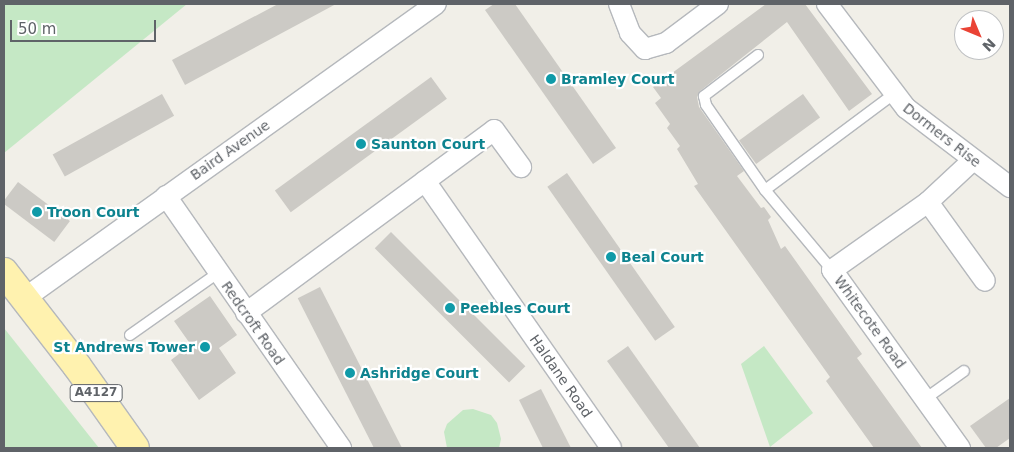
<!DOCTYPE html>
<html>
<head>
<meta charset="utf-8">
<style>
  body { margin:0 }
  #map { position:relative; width:1014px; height:452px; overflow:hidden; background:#f1efe8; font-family:"DejaVu Sans",sans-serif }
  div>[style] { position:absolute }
  .green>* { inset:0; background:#c5e8c5 }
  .building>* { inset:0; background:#cccac5; transform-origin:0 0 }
  .roads { filter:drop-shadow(1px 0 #b5b8bc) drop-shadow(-1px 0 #b5b8bc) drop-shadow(0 1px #b5b8bc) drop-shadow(0 -1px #b5b8bc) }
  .service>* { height:10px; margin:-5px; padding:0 5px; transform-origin:5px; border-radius:5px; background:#fff }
  .minor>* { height:20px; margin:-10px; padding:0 10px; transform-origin:10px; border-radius:10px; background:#fff }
  .primary>* { height:28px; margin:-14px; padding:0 14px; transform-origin:14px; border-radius:14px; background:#fff2af }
  .dots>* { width:14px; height:14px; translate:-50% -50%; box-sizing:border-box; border:2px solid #fff; border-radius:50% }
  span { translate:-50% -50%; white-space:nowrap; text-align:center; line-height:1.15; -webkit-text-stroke:4.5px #fff; paint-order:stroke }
  .shield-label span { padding:1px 4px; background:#fff; border:1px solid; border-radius:4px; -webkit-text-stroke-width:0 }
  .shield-label { font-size:12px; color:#5f6368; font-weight:700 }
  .culture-label { font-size:14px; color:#0d838f; font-weight:700 }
  .left { translate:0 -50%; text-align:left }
  .right { translate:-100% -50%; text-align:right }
  .street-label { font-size:14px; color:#5f6368 }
  .frame { position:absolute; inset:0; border:5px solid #5f6368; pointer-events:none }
  .north { position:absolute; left:954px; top:10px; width:50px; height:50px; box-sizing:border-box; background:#fff; border:1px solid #bfc1c3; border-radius:50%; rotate:135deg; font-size:14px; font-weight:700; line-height:20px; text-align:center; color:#5f6368 }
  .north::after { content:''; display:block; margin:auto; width:18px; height:22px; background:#ea4335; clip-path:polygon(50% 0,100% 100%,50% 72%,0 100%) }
  .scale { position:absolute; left:10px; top:20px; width:146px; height:22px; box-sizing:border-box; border:2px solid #5f6368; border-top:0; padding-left:6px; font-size:15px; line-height:18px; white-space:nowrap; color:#5f6368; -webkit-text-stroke:4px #fff; paint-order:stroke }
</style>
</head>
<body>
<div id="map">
  <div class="green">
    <div style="clip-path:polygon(4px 4px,187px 4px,4px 153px)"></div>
    <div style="clip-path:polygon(4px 328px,99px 448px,4px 448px)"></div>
    <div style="clip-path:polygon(764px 346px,813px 413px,770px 447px,741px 364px)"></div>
    <div style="clip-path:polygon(473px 409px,491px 415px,497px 423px,501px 439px,499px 448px,447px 448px,444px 432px,447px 424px,463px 410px)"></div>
  </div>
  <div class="building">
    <div style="clip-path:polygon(278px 4px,336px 4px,185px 85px,172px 60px)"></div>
    <div style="clip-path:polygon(494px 4px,515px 4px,616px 148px,593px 164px,485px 10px)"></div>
    <div style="clip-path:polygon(766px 4px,805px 4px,872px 94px,849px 111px,787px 22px,700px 91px,697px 97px,699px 107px,744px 171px,737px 176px,761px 208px,764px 207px,771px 217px,768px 220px,781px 249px,785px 246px,862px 354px,857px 358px,922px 448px,874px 448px,826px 381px,830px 377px,694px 186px,698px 184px,677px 149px,680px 146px,667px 128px,670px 124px,655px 103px,661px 98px,653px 87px)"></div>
    <div style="left:431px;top:77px;width:27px;height:193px;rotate:54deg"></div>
    <div style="left:162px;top:94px;width:25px;height:125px;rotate:61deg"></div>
    <div style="left:803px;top:94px;width:29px;height:79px;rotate:54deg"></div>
    <div style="left:567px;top:173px;width:188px;height:24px;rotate:55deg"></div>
    <div style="left:18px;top:182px;width:65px;height:26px;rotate:37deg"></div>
    <div style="left:391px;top:232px;width:190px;height:23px;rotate:45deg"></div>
    <div style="left:320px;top:287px;width:181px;height:25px;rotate:63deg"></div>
    <div style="clip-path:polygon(210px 296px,237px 335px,219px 348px,236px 373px,199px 400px,171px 360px,191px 345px,174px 321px)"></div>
    <div style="clip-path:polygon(628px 346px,700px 448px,669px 448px,607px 361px)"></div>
    <div style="clip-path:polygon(541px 389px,571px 448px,543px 448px,519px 400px)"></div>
    <div style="clip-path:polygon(1010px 398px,1010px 438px,996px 448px,986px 448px,970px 426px)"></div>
  </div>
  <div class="roads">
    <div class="service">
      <div style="left:758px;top:55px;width:68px;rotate:142.8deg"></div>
      <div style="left:704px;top:96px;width:9px;rotate:77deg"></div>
      <div style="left:706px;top:105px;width:103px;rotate:55.2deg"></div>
      <div style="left:832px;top:270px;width:104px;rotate:-129.9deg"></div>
      <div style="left:765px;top:190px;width:161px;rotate:-36.7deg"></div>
      <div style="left:130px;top:335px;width:108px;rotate:-35.2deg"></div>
      <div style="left:925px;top:399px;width:48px;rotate:-35.7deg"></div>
    </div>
    <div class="minor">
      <div style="left:619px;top:4px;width:31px;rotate:69deg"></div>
      <div style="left:630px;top:33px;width:22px;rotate:47deg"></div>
      <div style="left:645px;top:49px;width:22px;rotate:-16deg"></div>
      <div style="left:666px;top:43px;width:65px;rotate:-36.9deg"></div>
      <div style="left:827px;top:4px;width:131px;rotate:52.8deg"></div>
      <div style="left:906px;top:108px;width:131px;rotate:37.2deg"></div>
      <div style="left:425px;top:181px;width:325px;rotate:55.1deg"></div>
      <div style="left:166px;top:196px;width:307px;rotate:55.2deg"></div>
      <div style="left:928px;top:202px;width:97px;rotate:54.2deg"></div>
      <div style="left:25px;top:298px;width:505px;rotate:-35.58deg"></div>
      <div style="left:246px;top:313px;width:308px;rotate:-36.4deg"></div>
      <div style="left:494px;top:130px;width:46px;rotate:53.9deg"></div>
      <div style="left:960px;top:448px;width:219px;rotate:-125.7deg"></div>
      <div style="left:832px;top:270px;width:118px;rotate:-35.3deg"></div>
      <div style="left:928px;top:202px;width:62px;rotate:-43deg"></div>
    </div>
    <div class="primary">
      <div style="left:4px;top:272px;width:119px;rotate:52.2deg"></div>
      <div style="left:77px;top:366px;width:100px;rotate:54.7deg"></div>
    </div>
  </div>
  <div class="dots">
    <div style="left:551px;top:79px;background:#0f9aa8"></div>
    <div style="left:361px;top:144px;background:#0f9aa8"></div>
    <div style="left:37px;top:212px;background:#0f9aa8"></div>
    <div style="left:611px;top:257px;background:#0f9aa8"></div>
    <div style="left:450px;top:308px;background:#0f9aa8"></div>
    <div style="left:205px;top:347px;background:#0f9aa8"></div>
    <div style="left:350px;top:373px;background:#0f9aa8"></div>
  </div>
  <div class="shield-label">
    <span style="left:96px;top:393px">A4127</span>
  </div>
  <div class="culture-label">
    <span class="left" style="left:561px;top:79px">Bramley Court</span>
    <span class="left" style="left:371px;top:144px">Saunton Court</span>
    <span class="left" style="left:47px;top:212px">Troon Court</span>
    <span class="left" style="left:621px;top:257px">Beal Court</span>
    <span class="left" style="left:460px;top:308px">Peebles Court</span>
    <span class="right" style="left:195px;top:347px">St Andrews Tower</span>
    <span class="left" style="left:360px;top:373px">Ashridge Court</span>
  </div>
  <div class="street-label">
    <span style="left:942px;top:135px;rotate:38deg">Dormers Rise</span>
    <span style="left:230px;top:150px;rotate:-35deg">Baird Avenue</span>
    <span style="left:870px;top:322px;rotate:54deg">Whitecote Road</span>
    <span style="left:253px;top:323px;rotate:55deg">Redcroft Road</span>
    <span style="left:561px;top:376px;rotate:55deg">Haldane Road</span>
  </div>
  <div class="frame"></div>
  <div class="north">N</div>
  <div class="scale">50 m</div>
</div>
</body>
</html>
